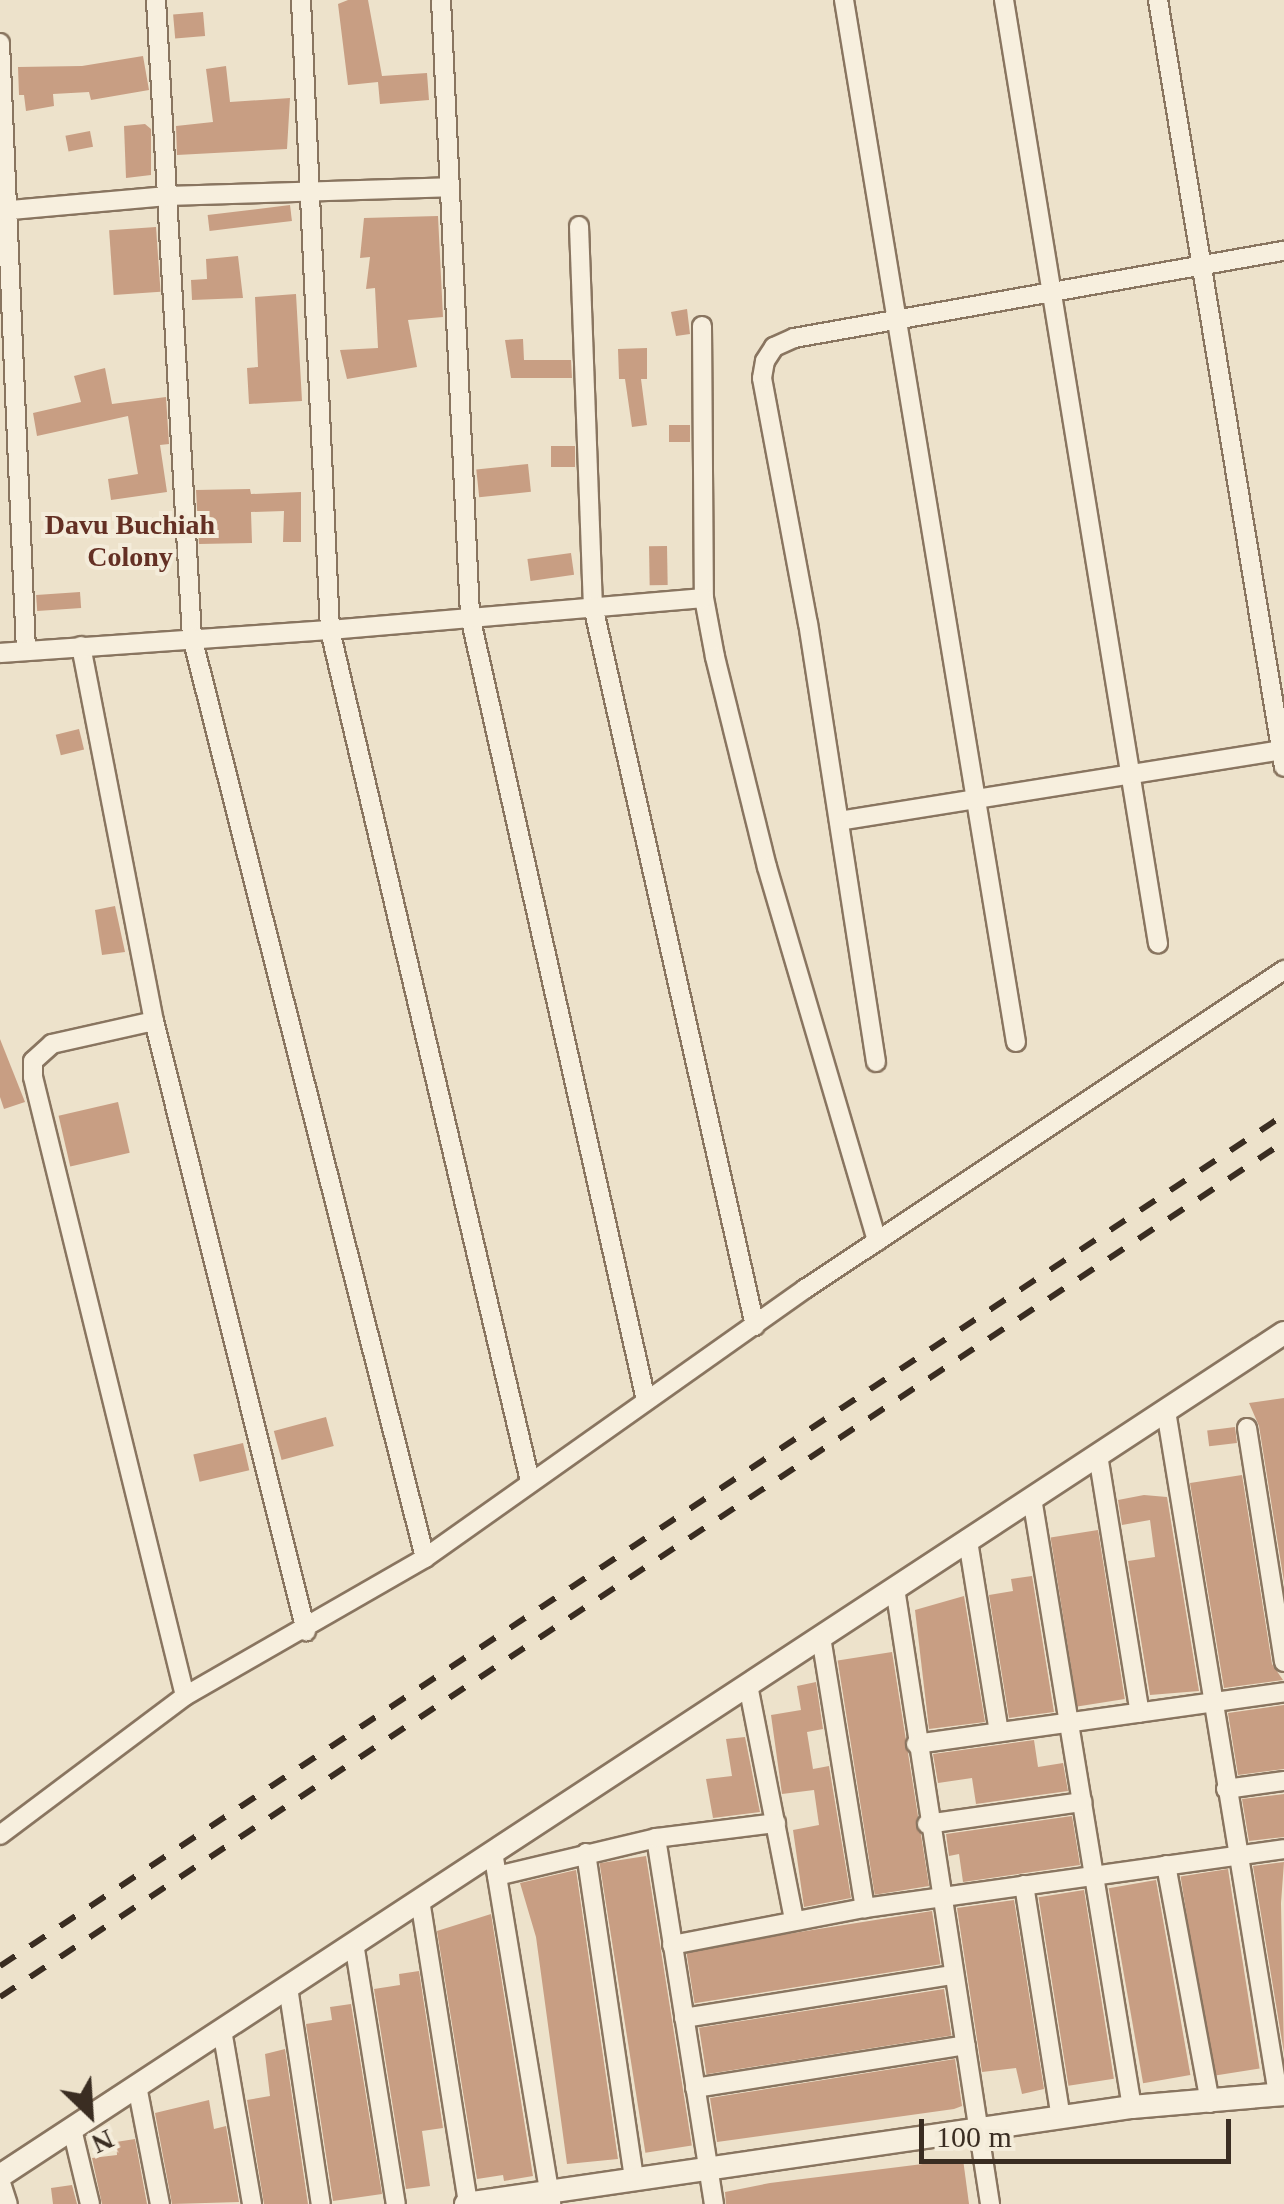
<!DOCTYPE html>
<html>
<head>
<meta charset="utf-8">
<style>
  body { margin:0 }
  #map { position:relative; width:1284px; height:2204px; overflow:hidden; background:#ede2cb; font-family:Georgia,serif }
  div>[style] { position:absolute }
  .building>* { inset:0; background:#c89e83; transform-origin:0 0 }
  .roads { filter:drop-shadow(2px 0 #897560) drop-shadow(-2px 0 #897560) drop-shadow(0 2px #897560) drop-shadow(0 -2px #897560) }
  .minor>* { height:18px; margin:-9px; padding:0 9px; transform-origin:9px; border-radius:9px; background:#f7efde }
  .tertiary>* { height:22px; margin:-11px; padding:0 11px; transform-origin:11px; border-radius:11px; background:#f7efde }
  .rail>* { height:6px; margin-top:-3px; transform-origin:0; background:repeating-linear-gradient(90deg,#3a2d22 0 18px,transparent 0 36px) }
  span { translate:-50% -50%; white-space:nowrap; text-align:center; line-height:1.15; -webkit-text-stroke:8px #f4ecda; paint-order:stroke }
  .neighbourhood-label { font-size:28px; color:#643024; font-weight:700 }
  .north { position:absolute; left:40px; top:2064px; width:100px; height:100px; -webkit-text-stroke:8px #f4ecda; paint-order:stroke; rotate:155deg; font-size:28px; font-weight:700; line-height:40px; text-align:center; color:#3a2d22 }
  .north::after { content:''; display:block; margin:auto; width:35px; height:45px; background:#3a2d22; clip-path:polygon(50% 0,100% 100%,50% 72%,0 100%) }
  .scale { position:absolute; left:919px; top:2119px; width:312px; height:45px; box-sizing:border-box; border:5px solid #3a2d22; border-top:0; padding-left:12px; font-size:30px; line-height:35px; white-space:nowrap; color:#3a2d22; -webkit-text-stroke:8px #f4ecda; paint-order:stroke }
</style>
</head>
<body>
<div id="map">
  <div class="building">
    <div style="clip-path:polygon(348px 0,368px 0,382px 76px,427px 73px,429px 100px,380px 104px,378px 82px,348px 85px,338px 4px)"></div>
    <div style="left:203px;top:12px;width:24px;height:30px;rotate:85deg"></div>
    <div style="clip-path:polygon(143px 56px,149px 90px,91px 100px,89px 92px,53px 94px,54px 106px,26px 111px,24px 95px,19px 95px,18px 67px,82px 66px)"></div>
    <div style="clip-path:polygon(226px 66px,230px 102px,290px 98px,287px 149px,177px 155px,176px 126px,213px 122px,206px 69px)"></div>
    <div style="clip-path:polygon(145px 124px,151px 129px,151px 175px,126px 178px,124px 126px)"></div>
    <div style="left:90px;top:131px;width:16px;height:25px;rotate:79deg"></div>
    <div style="left:290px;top:205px;width:16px;height:83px;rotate:83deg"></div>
    <div style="clip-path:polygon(438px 216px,443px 317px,408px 320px,417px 367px,347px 379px,340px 350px,378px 348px,375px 288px,366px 289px,370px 257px,360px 258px,364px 218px)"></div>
    <div style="left:156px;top:227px;width:65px;height:47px;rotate:86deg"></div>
    <div style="clip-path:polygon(238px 256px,243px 298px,192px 300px,191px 280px,207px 279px,206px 259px)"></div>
    <div style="clip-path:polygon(296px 294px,302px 401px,249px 404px,247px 368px,258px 367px,255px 297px)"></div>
    <div style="clip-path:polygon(687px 309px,690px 334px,676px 336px,671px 312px)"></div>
    <div style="clip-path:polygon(523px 339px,524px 360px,571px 360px,572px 378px,511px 378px,505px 340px)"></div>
    <div style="clip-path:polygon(647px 348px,647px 379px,641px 379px,647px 425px,632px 427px,625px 379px,619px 379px,618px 349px)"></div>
    <div style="clip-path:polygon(105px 368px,112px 404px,166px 397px,169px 444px,160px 445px,167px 492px,111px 500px,108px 479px,138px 474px,128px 416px,37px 436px,33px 413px,81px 402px,74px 376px)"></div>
    <div style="left:669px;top:425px;width:21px;height:17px"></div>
    <div style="left:551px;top:446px;width:24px;height:21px"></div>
    <div style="left:528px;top:464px;width:28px;height:52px;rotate:84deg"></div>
    <div style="clip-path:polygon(250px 489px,251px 494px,301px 492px,301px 542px,283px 542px,284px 511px,251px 512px,252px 543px,199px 544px,196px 490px)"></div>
    <div style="left:667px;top:546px;width:39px;height:18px;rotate:89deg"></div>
    <div style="left:571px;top:553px;width:22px;height:44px;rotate:82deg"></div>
    <div style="left:80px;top:592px;width:16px;height:44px;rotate:86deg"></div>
    <div style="left:79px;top:729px;width:21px;height:24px;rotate:76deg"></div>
    <div style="clip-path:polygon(115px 906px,125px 952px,102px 955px,95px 910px)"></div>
    <div style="clip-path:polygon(0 1039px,25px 1102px,4px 1109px,0 1097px)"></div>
    <div style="left:118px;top:1102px;width:52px;height:61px;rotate:77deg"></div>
    <div style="clip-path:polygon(1284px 1398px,1284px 1582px,1259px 1426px,1249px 1403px)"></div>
    <div style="left:326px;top:1417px;width:30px;height:54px;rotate:75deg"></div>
    <div style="left:1235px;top:1427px;width:16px;height:28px;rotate:83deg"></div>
    <div style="left:243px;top:1443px;width:28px;height:51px;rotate:77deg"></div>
    <div style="clip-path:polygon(1242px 1475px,1272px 1664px,1283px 1680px,1224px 1688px,1190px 1483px)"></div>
    <div style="clip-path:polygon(1144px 1495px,1167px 1497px,1199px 1691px,1150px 1695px,1128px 1561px,1155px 1557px,1150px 1520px,1122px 1525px,1118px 1500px)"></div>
    <div style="left:1098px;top:1530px;width:171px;height:48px;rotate:81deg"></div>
    <div style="clip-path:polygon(1032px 1576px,1054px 1712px,1009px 1718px,989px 1595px,1013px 1591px,1011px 1579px)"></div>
    <div style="clip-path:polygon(964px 1596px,985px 1722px,929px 1729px,915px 1610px)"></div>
    <div style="left:892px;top:1652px;width:237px;height:55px;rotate:81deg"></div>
    <div style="clip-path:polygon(816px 1682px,823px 1729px,807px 1732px,813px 1769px,829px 1766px,851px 1898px,804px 1907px,793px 1830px,819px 1825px,814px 1790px,782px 1794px,771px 1715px,801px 1710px,797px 1686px)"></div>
    <div style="clip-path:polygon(1284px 1705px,1284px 1769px,1238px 1775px,1228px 1713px)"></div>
    <div style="clip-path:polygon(745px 1737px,760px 1812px,713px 1818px,706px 1779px,732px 1776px,726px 1739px)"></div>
    <div style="clip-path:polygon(1034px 1740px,1038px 1767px,1063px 1763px,1068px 1791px,976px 1804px,972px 1778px,938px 1783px,933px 1754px)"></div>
    <div style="clip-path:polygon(1284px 1794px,1284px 1837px,1249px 1841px,1242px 1799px)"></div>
    <div style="clip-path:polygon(1072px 1816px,1080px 1865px,963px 1882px,959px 1854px,949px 1856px,946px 1834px)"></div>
    <div style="left:646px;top:1856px;width:293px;height:47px;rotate:81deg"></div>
    <div style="clip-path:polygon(1284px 1862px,1281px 1903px,1284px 2053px,1253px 1866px)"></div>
    <div style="left:1228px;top:1869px;width:202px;height:48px;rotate:81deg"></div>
    <div style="clip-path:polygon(576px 1870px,618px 2159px,567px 2164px,536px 1937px,520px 1883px)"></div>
    <div style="left:1156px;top:1880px;width:198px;height:48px;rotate:80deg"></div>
    <div style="left:1084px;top:1890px;width:191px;height:46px;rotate:81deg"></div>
    <div style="clip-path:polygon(1014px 1900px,1044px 2089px,1022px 2094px,1016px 2068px,982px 2072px,957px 1908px)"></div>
    <div style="left:932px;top:1911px;width:54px;height:249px;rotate:81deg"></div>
    <div style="clip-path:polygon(491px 1914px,533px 2176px,504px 2181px,503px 2175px,477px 2179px,437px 1931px)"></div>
    <div style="clip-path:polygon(419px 1971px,443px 2128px,422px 2131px,430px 2186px,406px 2189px,374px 1989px,400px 1985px,399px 1974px)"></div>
    <div style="left:944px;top:1989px;width:47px;height:248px;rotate:81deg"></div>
    <div style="clip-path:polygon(351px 2004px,382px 2194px,333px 2201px,306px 2024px,332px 2020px,330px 2007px)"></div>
    <div style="clip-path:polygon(285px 2049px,308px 2204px,264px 2204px,247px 2100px,270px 2096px,265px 2054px)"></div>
    <div style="clip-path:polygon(955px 2059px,962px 2106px,954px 2109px,717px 2142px,710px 2098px)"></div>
    <div style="clip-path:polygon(209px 2100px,214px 2129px,226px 2126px,239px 2202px,172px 2204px,155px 2113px)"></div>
    <div style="clip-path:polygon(135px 2139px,147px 2204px,102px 2204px,92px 2158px,117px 2155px,116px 2142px)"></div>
    <div style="clip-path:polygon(963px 2159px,969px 2204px,726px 2204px,725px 2192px,770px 2183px)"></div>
    <div style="clip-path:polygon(72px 2185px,77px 2204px,53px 2204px,51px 2188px)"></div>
  </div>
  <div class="roads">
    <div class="minor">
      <div style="left:156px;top:0;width:638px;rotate:86.77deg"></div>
      <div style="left:192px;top:637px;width:950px;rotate:75.8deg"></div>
      <div style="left:441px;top:0;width:617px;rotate:87.3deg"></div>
      <div style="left:470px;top:616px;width:804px;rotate:77.35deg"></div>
      <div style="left:844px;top:0;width:1056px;rotate:80.63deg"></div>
      <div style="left:1004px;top:0;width:956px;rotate:80.73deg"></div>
      <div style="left:1158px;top:0;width:777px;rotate:80.67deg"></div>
      <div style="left:0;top:43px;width:608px;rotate:87.55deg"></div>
      <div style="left:0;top:211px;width:168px;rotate:-5.1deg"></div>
      <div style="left:167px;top:196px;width:282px;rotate:-1.8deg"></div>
      <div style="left:579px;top:226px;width:380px;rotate:87.9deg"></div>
      <div style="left:593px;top:606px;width:738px;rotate:77.32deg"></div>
      <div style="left:702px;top:326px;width:272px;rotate:89.6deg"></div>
      <div style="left:704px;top:598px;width:60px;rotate:79.4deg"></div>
      <div style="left:715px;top:657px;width:216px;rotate:76.1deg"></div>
      <div style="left:767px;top:867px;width:390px;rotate:73.6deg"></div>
      <div style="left:81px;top:646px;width:382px;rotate:79deg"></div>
      <div style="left:154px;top:1021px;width:629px;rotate:76.01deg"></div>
      <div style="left:0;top:653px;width:331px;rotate:-4deg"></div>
      <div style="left:330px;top:630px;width:631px;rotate:-92.64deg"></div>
      <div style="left:839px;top:821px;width:451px;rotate:-9.1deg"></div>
      <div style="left:154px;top:1021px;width:105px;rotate:167.3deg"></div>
      <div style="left:52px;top:1044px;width:25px;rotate:138deg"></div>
      <div style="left:33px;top:1061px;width:16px;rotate:90deg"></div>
      <div style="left:33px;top:1077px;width:637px;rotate:76.2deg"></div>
      <div style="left:876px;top:1062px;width:443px;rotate:-98.8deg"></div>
      <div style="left:808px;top:624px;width:250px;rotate:-100.6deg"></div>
      <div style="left:762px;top:378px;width:17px;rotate:-80deg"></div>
      <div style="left:765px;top:361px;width:17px;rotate:-57deg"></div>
      <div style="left:774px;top:347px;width:22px;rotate:-24deg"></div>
      <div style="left:794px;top:338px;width:498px;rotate:-10.1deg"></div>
      <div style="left:1166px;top:1411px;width:692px;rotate:80.69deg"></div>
      <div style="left:1247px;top:1428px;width:237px;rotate:81deg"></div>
      <div style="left:1098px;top:1455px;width:261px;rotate:80.8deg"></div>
      <div style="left:530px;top:1481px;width:874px;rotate:-103.23deg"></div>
      <div style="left:330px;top:630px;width:375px;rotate:-4.9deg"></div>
      <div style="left:1032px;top:1498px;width:617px;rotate:80.68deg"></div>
      <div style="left:968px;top:1541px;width:193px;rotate:80.8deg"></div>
      <div style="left:895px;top:1588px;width:623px;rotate:81.23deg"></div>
      <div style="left:821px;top:1637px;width:275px;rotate:80.8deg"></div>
      <div style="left:748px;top:1685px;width:238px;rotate:78.9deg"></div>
      <div style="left:916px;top:1744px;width:372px;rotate:-8deg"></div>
      <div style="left:1226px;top:1789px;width:59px;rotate:-7.9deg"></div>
      <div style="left:927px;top:1824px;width:157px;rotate:-8.1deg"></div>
      <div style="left:0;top:1835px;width:231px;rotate:-36.9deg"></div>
      <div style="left:185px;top:1696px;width:277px;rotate:-29.9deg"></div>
      <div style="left:425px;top:1558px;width:466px;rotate:-35.3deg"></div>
      <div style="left:805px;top:1289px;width:576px;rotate:-33.66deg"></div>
      <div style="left:656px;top:1838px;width:371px;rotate:81deg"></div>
      <div style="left:493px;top:1852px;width:357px;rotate:80.6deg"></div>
      <div style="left:586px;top:1853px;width:331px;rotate:81.6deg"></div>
      <div style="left:1166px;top:1865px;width:242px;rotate:79.5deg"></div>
      <div style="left:497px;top:1876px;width:163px;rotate:-13.4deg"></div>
      <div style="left:656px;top:1838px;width:121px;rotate:-7.1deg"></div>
      <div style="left:1024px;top:1885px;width:236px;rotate:81deg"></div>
      <div style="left:420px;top:1900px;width:308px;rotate:81deg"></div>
      <div style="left:354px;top:1943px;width:264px;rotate:80.9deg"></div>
      <div style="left:672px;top:1945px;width:197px;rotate:-10.9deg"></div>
      <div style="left:865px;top:1908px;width:423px;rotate:-8deg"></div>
      <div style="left:288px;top:1987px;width:219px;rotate:81.4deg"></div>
      <div style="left:684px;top:2018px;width:272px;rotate:-9.1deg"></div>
      <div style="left:222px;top:2030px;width:177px;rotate:80.2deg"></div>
      <div style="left:137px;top:2086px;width:120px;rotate:79deg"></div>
      <div style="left:695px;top:2088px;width:274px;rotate:-9deg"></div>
      <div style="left:72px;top:2129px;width:77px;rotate:76.5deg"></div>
      <div style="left:0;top:2180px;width:25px;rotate:72deg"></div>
    </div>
    <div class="tertiary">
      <div style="left:0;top:2176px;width:1536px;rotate:-33.29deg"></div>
      <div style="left:466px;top:2204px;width:673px;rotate:-8.29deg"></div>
      <div style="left:1132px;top:2107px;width:153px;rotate:-4.9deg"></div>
    </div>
  </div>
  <div class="rail">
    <div style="left:0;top:1966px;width:1540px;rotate:-33.54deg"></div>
    <div style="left:0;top:1997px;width:1543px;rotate:-33.66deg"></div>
  </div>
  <div class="neighbourhood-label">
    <span style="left:130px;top:541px">Davu Buchiah<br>Colony</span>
  </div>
  <div class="north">N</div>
  <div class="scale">100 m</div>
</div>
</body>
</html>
